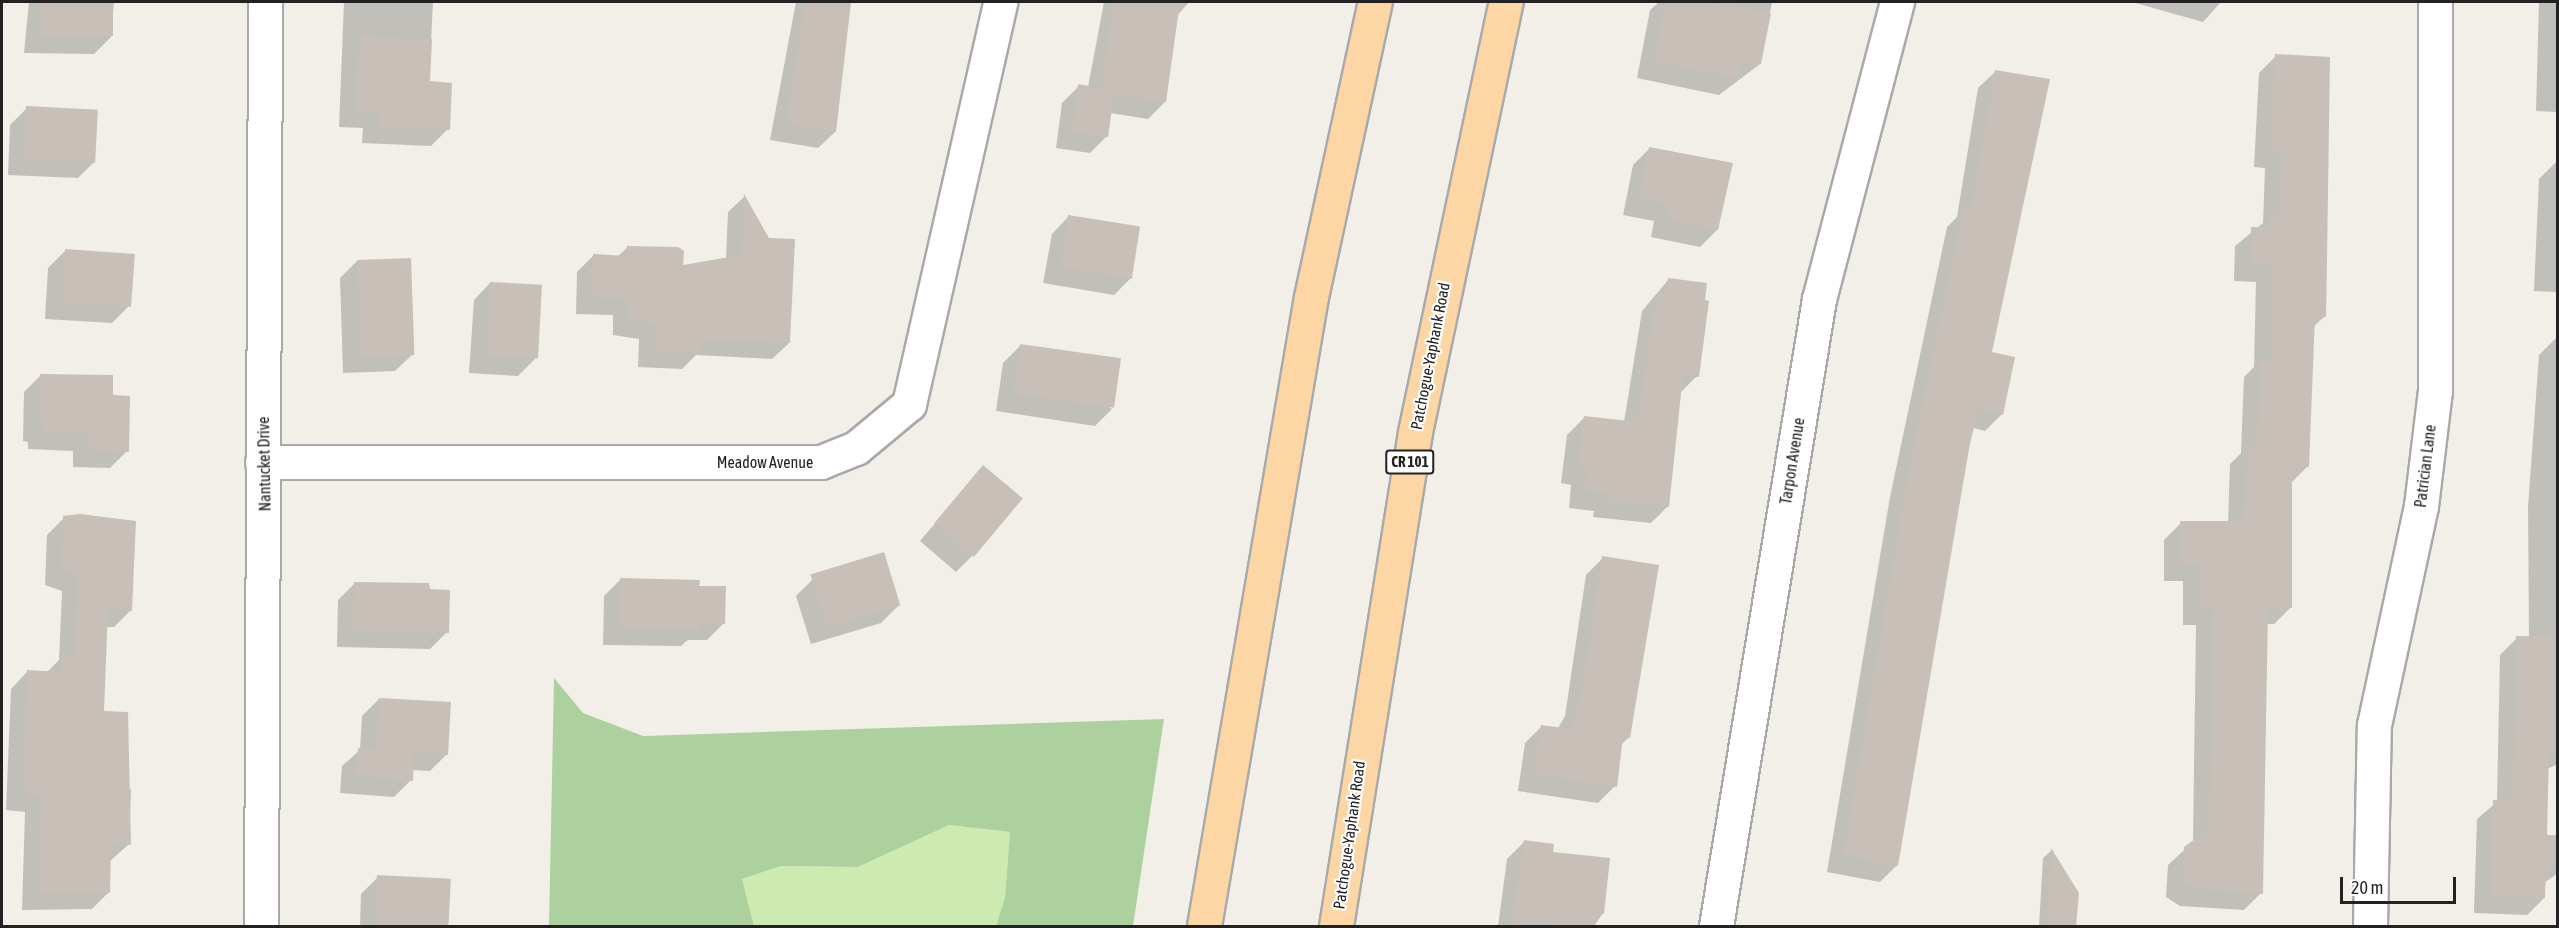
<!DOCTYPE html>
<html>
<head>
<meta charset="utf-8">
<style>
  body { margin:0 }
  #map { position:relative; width:2559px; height:928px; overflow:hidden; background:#f2efe9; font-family:"Asap Condensed",sans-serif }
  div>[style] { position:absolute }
  .grass>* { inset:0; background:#cdebb0 }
  .forest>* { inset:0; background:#add19e }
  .shadow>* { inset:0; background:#0003 }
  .building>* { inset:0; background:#c7bfb8; transform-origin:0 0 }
  .roads { filter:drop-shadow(2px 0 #a9a9a9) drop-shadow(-2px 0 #a9a9a9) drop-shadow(0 2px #a9a9a9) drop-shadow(0 -2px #a9a9a9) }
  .minor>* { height:33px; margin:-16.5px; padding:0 16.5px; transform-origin:16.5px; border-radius:16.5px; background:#fff }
  .primary>* { height:33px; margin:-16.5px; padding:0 16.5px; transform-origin:16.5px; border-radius:16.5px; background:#fcd6a4 }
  span { translate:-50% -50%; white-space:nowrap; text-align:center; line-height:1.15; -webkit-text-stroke:4.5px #fff; paint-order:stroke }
  .shield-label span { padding:2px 4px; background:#fff; border:2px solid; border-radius:4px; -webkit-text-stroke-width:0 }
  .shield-label { font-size:15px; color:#222; font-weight:700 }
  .street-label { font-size:16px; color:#222 }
  .frame { position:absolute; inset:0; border:3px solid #222; pointer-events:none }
  .scale { position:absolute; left:2340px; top:877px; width:116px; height:27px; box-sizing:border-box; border:3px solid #222; border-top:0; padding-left:8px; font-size:18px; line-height:21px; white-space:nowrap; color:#222; -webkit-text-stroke:4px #fff; paint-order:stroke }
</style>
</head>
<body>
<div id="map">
  <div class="grass">
    <div style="clip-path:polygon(949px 825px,1010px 832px,1005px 897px,996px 926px,754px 926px,742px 879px,781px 866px,858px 867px)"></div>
  </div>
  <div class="forest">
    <div style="clip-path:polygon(554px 678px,583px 713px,643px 736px,1164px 719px,1133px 926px,996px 926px,1005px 897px,1010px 832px,949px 825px,858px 867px,781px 866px,742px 879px,754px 926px,549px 926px)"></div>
  </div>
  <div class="shadow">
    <div style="clip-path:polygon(29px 2px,114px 2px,111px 37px,94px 54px,24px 53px)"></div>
    <div style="clip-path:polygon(344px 2px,433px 2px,429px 83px,448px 129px,431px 146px,362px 143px,363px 128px,339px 127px)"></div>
    <div style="clip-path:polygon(796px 2px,850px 2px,835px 132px,818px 148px,770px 140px)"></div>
    <div style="clip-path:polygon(1104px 2px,1189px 2px,1176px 17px,1165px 102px,1148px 119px,1110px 113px,1107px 136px,1090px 153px,1056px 148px,1062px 103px,1079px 86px,1088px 87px)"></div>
    <div style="clip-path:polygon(1659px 2px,1772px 2px,1760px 64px,1719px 95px,1637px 78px,1650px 10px)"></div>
    <div style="clip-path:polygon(2132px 2px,2221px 2px,2203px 22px)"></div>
    <div style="clip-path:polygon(2539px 2px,2558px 2px,2558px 112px,2536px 111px)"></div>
    <div style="clip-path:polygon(2276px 56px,2325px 316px,2313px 327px,2307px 467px,2290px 484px,2291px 607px,2274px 624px,2266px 624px,2261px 893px,2244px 910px,2180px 906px,2166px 897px,2168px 865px,2193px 842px,2196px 625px,2183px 625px,2183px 581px,2164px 581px,2164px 540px,2181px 523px,2228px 523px,2230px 464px,2241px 453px,2244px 377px,2254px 367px,2256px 282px,2234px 281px,2235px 246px,2263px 223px,2265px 168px,2254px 167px,2259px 73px)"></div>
    <div style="clip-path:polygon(1995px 72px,1990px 353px,2002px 414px,1985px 431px,1973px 428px,1936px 611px,1897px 865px,1880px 882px,1827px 872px,1890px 497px,1947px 227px,1957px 217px,1978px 88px)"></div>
    <div style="clip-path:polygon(27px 108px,95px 161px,78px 178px,8px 175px,10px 125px)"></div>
    <div style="clip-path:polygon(1650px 148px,1717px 230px,1700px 247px,1651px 237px,1654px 221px,1623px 215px,1633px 165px)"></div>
    <div style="clip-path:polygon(2556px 162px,2558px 292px,2534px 291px,2539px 179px)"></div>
    <div style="clip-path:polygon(744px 197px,768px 239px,789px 343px,772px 359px,696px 355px,682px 369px,638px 367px,639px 339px,613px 335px,613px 315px,576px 314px,577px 272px,593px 256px,617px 257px,628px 247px,682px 267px,726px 259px,728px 212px)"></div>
    <div style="clip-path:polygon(1068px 217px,1131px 278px,1114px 295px,1043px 283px,1052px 234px)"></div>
    <div style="clip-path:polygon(65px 251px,129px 306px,112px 323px,45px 319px,48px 268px)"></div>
    <div style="clip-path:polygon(357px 261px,412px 355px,395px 371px,343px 373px,340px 278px)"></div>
    <div style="clip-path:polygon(1669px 279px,1697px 376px,1679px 394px,1668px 506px,1651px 523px,1593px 517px,1594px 511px,1569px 508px,1571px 485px,1561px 483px,1567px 435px,1584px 418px,1624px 422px,1642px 311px)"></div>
    <div style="clip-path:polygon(490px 283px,535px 359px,518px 376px,469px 373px,474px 300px)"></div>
    <div style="clip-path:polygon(2556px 338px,2558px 764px,2547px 769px,2545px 837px,2558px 837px,2558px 873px,2544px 883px,2544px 898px,2527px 915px,2474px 913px,2477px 819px,2497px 802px,2500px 655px,2517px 638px,2529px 638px,2528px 507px,2539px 355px)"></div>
    <div style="clip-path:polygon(1020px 346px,1112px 409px,1095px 426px,996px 411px,1003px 363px)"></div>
    <div style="clip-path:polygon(41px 375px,111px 396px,127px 451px,110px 468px,73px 467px,73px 451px,28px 449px,28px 442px,23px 441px,24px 392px)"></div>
    <div style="clip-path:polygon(983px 467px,973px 555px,956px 572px,920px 541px)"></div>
    <div style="clip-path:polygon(64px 518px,131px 610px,114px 627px,106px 627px,103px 713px,124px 789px,131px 789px,129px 844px,110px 861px,109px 892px,92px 909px,22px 910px,25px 812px,6px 810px,11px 689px,27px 672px,46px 673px,59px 660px,62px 591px,45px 585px,47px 535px)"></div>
    <div style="clip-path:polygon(1603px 558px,1629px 737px,1620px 746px,1615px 786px,1598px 803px,1518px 791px,1525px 743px,1542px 726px,1558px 728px,1565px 716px,1586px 575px)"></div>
    <div style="clip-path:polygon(621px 579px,698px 588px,724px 623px,707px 640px,688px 640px,681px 646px,603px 645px,604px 596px)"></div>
    <div style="clip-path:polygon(813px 579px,898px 606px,881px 623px,811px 644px,796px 596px)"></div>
    <div style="clip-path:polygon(355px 583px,447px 632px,430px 649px,337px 647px,338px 600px)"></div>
    <div style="clip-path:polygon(379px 699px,447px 754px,430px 771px,412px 770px,411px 780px,394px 797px,340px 793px,342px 766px,360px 750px,362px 716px)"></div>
    <div style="clip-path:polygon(1524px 842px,1551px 853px,1603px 913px,1594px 926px,1498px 926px,1507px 859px)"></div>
    <div style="clip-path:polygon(2051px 851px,2075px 926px,2039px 926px,2043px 858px)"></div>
    <div style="clip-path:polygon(378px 877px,447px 926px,360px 926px,361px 894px)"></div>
  </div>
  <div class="building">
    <div style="left:41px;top:2px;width:72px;height:34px"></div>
    <div style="clip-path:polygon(805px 2px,851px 2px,836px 132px,786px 124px)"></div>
    <div style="clip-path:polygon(1113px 2px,1180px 2px,1166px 102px,1114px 95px,1108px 137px,1072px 132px,1078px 84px,1101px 88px)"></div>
    <div style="clip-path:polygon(1665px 2px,1708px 2px,1771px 13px,1761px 64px,1741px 61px,1738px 79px,1653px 61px)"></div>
    <div style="clip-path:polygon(359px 36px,432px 39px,430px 81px,452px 83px,450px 130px,378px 127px,379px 112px,355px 110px)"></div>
    <div style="clip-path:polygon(2275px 54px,2330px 57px,2327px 260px,2326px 317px,2315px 316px,2309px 467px,2292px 467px,2292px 608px,2268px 608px,2263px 894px,2198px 890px,2182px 880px,2184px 847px,2209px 829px,2213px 608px,2199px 609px,2199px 564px,2180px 565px,2180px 521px,2244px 521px,2247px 446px,2257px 447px,2260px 359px,2270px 359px,2272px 265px,2250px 265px,2251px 227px,2269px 228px,2270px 214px,2279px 215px,2281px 152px,2271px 151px)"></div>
    <div style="clip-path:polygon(1995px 70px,2050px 79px,1992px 352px,2015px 357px,2003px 415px,1979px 409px,1970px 443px,1898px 866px,1843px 856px,1907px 479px,1963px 208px,1971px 210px)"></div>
    <div style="left:26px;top:106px;width:72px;height:53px;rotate:3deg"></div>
    <div style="clip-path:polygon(1649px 147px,1733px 163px,1718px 230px,1667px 220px,1670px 205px,1639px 198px)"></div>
    <div style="clip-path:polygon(744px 194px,769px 238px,795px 239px,790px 343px,701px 339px,700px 353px,654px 352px,655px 324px,628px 319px,629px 299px,591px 298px,593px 254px,627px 256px,627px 246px,678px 247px,684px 251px,683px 265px,741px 255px)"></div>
    <div style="left:1068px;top:215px;width:73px;height:53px;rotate:9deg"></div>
    <div style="left:65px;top:249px;width:70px;height:53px;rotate:4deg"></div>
    <div style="left:411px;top:258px;width:97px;height:54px;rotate:88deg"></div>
    <div style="clip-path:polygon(1668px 278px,1707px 283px,1705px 300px,1709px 301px,1699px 377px,1683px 375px,1669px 507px,1610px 501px,1610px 494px,1585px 491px,1587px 468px,1578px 467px,1584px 416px,1638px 422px,1653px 311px,1659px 292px,1666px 294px)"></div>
    <div style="left:490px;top:282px;width:52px;height:74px;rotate:3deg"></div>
    <div style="left:1020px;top:344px;width:102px;height:50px;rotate:8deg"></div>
    <div style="clip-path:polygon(40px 374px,113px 375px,113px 395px,130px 396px,129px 452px,89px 450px,90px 434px,45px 432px,45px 425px,39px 425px)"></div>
    <div style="left:983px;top:465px;width:52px;height:76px;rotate:40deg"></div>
    <div style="clip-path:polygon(80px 514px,136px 521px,132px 611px,108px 610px,104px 711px,128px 712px,131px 845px,111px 844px,110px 893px,38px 894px,41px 795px,22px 794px,27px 670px,61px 672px,62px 655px,75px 656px,78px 575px,61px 568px,63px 516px)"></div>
    <div style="left:884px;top:552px;width:56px;height:77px;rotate:73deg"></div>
    <div style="clip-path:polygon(1602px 556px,1659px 565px,1630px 738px,1623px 737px,1617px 787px,1534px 774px,1541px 725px,1572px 729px,1576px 704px,1580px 704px)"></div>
    <div style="clip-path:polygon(620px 578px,700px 580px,699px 586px,726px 586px,725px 624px,700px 624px,700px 630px,619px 628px)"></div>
    <div style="clip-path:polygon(354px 582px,429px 583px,430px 589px,450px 590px,449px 633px,353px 631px)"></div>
    <div style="clip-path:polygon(2516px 636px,2558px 637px,2558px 752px,2549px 752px,2547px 835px,2558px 835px,2558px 866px,2546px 866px,2545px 898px,2490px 897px,2493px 800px,2513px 801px)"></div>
    <div style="clip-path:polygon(379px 698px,451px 702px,448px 755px,414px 753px,413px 781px,356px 777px,358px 748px,376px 749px)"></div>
    <div style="clip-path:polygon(1524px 840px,1554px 844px,1553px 852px,1610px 858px,1604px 914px,1597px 913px,1595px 927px,1511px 923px)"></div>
    <div style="clip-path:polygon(2051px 848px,2079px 893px,2076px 927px,2047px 927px)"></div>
    <div style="left:377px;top:875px;width:74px;height:51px;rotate:3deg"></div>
  </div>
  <div class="roads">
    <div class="minor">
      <div style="left:262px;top:462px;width:559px"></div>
      <div style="left:821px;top:462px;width:38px;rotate:-22deg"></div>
      <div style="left:856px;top:448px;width:69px;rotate:-39.7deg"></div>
      <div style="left:909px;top:404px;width:412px;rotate:-77.2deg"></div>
      <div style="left:261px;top:926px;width:924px;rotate:-89.75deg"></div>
      <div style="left:1716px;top:926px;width:635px;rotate:-80.67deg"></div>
      <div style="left:1819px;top:299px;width:307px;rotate:-75.3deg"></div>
      <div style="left:2370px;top:926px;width:201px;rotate:-88.9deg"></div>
      <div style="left:2374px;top:725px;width:224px;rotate:-77.9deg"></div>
      <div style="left:2421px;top:506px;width:116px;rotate:-83.1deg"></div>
      <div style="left:2435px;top:391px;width:389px;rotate:-90deg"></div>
    </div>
    <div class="primary">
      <div style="left:1204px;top:926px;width:638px;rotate:-80.35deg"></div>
      <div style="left:1311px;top:297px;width:302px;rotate:-77.8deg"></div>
      <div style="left:1336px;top:926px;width:500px;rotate:-80.91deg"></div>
      <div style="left:1415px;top:432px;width:440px;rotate:-78.1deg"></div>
    </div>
  </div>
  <div class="shield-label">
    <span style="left:1410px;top:462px">CR 101</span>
  </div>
  <div class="street-label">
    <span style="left:1430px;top:356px;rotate:-79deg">Patchogue-Yaphank Road</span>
    <span style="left:1792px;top:461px;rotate:-81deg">Tarpon Avenue</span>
    <span style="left:765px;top:462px">Meadow Avenue</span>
    <span style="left:264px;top:464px;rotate:-91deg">Nantucket Drive</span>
    <span style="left:2425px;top:466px;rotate:-83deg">Patrician Lane</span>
    <span style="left:1349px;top:835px;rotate:-82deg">Patchogue-Yaphank Road</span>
  </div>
  <div class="frame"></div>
  <div class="scale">20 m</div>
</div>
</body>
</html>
